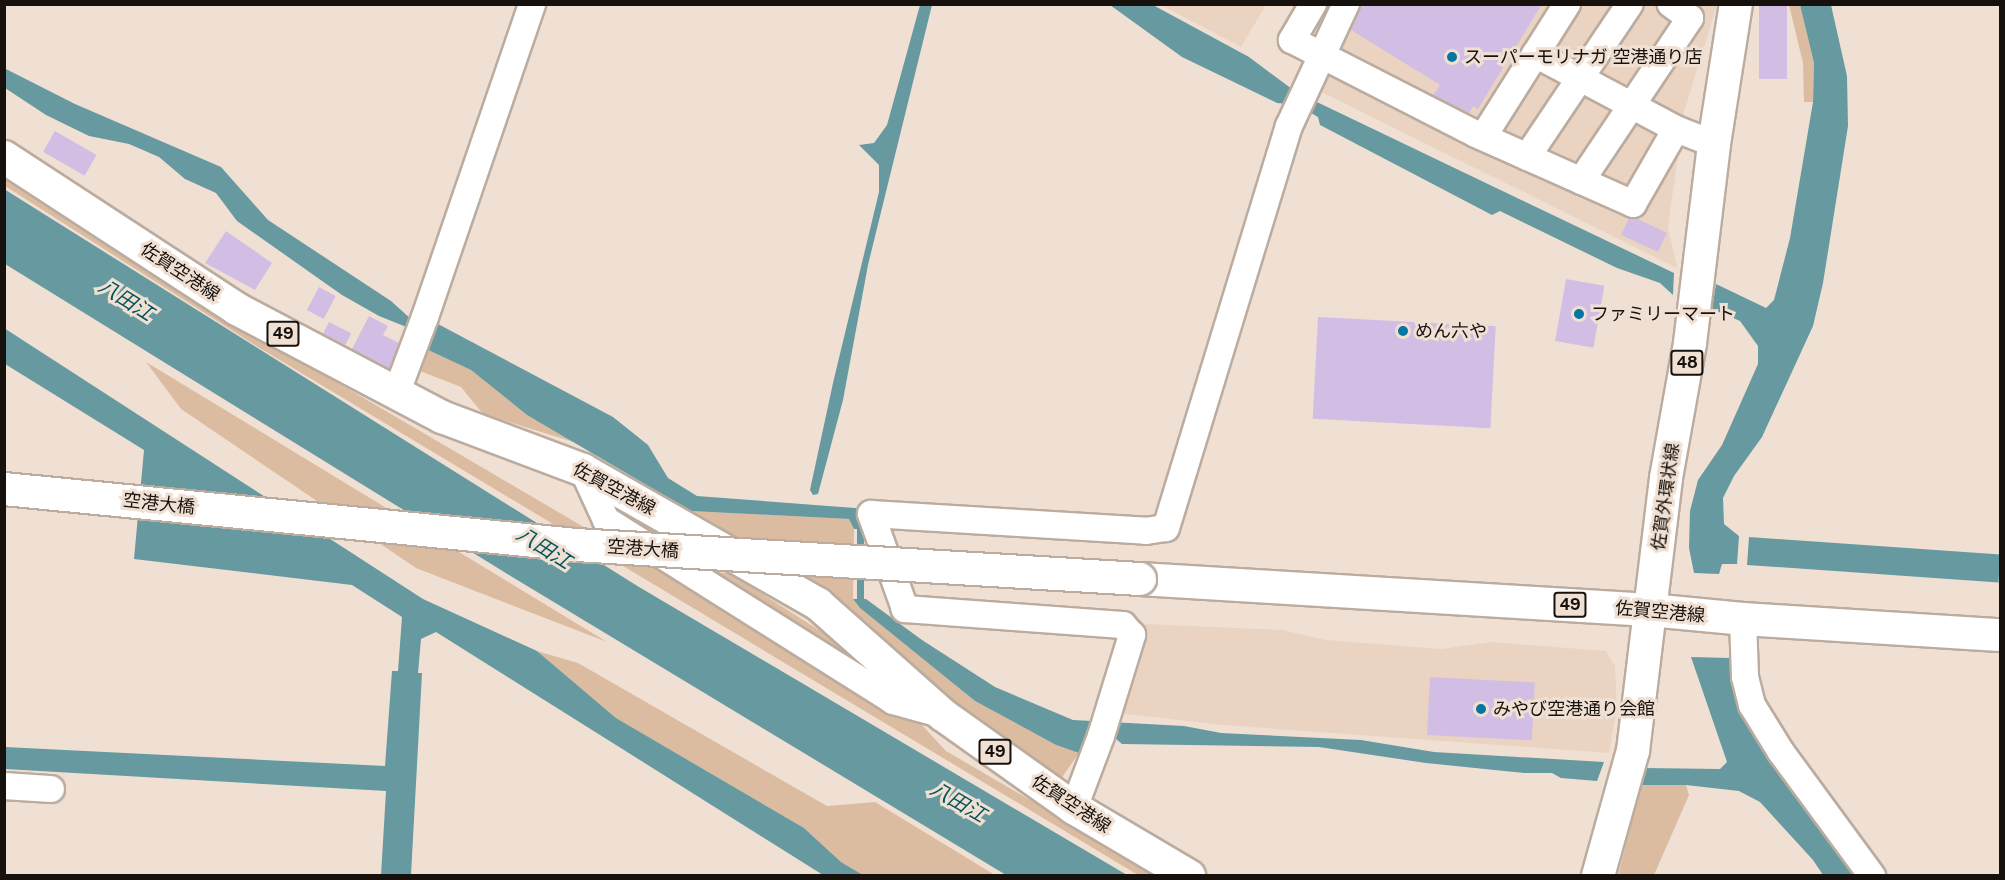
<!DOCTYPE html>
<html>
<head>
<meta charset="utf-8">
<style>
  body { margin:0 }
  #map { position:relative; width:2005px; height:880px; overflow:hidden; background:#f0e0d3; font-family:"Public Sans","Noto Sans JP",sans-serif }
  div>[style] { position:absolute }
  .built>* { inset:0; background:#ead4c1 }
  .green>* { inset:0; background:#dbbca0 }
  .water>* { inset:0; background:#669aa0; transform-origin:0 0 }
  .stream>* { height:7px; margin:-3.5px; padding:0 3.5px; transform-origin:3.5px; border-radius:3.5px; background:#669aa0 }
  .building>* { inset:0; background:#d2bee4; transform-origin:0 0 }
  .roads { filter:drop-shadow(2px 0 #bbac9f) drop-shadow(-2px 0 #bbac9f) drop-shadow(0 2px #bbac9f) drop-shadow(0 -2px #bbac9f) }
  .minor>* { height:26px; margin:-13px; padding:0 13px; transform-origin:13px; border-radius:13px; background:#fff }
  .major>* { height:32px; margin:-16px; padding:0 16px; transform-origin:16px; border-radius:16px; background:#fff }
  .bridges { filter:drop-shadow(2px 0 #bbac9f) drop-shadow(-2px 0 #bbac9f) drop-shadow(0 2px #bbac9f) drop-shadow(0 -2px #bbac9f) }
  .major-bridge>* { height:32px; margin:-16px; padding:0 16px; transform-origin:16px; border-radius:16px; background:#fff }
  .dots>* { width:16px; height:16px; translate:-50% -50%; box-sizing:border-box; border:3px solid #f0e0d3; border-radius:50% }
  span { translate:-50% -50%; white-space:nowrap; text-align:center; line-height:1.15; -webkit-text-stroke:6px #f0e0d3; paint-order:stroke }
  .shield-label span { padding:2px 4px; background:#f0e0d3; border:2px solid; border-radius:4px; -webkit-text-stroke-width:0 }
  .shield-label { font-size:16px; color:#16110c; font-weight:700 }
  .poi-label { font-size:18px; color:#16110c }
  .left { translate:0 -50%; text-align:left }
  .street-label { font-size:18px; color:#16110c }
  .water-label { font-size:20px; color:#02545b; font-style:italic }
  .frame { position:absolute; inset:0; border:6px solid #16110c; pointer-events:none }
</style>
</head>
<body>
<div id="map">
  <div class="built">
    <div style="clip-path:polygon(1161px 5px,1266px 5px,1241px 47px)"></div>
    <div style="clip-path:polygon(1355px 5px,1717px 5px,1684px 112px,1668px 227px,1677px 268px,1313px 88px)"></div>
    <div style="clip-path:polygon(1146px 624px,1282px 630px,1326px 640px,1441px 649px,1492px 642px,1606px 651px,1615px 666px,1617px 708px,1609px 753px,1222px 725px,1117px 713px)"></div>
  </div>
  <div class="green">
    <div style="clip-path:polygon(1789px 5px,1800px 5px,1814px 63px,1813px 102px,1804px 102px,1803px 63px)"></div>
    <div style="clip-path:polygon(4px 172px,263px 339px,640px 560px,731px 574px,855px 653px,946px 751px,1159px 875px,1138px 875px,258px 347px,5px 186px)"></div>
    <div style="clip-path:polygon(426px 349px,471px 370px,527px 415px,580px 444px,483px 414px,461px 387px,420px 371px)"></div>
    <div style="clip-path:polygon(146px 362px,607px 642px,416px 568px,181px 409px)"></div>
    <div style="clip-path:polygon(691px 511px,849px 519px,854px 529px,853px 599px,860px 608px,975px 701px,1056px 745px,1079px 753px,1060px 780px,967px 721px,848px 608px)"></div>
    <div style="clip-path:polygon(537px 651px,578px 663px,827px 806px,875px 802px,995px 875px,863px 875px,841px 862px,804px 828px,616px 718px)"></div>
    <div style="clip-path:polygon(1641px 785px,1686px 785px,1689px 795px,1654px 875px,1618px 876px)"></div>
  </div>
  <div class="water">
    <div style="clip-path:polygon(920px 5px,932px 5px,868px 265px,843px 400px,818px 494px,813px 495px,810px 490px,833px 383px,879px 192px,879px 165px,859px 145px,874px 143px,887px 125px)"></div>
    <div style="clip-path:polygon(1110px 5px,1153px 5px,1249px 57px,1296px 92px,1674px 273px,1673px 295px,1660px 283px,1617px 268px,1500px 211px,1492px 215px,1320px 125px,1318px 117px,1297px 105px,1277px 103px,1182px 57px)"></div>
    <div style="clip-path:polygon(1800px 5px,1831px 5px,1847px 76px,1848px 126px,1823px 283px,1813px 326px,1762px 437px,1734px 476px,1723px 498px,1724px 524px,1739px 536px,1737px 564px,1722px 564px,1719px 574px,1694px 573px,1689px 548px,1690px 511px,1698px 480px,1722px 445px,1758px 364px,1758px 346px,1740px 321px,1712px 309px,1716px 284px,1766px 308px,1774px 300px,1790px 238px,1813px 102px,1814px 63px)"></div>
    <div style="clip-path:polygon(4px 68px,75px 104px,221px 167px,268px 220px,391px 301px,412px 320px,430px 328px,438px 324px,613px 417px,648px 445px,668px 478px,697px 496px,868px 509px,866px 529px,854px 529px,849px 519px,691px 511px,527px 415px,471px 370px,426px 349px,414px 330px,379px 316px,342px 295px,237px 221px,216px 193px,185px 179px,159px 157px,129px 144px,89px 136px,46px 115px,5px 88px)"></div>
    <div style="clip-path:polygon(4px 189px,639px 587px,1127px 875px,1006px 875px,509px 575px,5px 264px)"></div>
    <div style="clip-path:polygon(4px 328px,423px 599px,537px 651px,616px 718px,804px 828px,841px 862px,863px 875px,823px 875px,436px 632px,421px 639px,418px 673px,422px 673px,411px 875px,381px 875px,386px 791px,5px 769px,5px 747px,385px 766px,392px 671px,398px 671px,402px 617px,352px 585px,134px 559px,144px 450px,5px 364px)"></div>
    <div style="left:1749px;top:537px;width:252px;height:28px;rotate:4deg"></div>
    <div style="clip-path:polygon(853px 599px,866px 599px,922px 640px,995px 687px,1073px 720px,1184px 726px,1221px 733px,1361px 740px,1434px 752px,1604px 762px,1597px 781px,1561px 778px,1552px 773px,1524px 773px,1426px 763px,1319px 747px,1122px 744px,1109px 733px,1079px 753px,1056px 745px,975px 701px,860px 608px)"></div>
    <div style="clip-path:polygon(1691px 657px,1730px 658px,1735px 691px,1758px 738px,1860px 875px,1823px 875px,1813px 860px,1760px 802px,1739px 791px,1686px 785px,1641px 785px,1644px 768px,1720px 769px,1727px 762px)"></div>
  </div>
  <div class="stream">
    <div style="left:860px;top:553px;width:24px;rotate:-90deg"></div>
    <div style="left:860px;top:598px;width:27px;rotate:-90deg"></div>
  </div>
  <div class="building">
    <div style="clip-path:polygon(1363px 4px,1542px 4px,1478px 109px,1473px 106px,1469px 113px,1433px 95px,1440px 85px,1351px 30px)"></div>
    <div style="left:1759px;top:4px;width:28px;height:75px"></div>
    <div style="left:55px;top:131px;width:48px;height:24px;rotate:30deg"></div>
    <div style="clip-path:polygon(1629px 218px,1636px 218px,1667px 233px,1658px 252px,1621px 235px)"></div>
    <div style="clip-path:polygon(226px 231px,272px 263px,255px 290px,205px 263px)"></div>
    <div style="left:1566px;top:279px;width:39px;height:63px;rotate:10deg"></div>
    <div style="left:319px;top:287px;width:19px;height:26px;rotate:28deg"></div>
    <div style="clip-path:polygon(369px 316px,388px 326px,383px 335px,399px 343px,390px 369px,352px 349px)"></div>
    <div style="left:1318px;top:317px;width:178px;height:102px;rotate:3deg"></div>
    <div style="left:329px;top:322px;width:25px;height:13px;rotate:27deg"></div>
    <div style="left:1430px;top:677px;width:105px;height:58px;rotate:3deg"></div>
  </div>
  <div class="roads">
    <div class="minor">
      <div style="left:1313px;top:4px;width:42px;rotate:120.3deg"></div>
      <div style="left:1292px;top:40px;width:207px;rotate:27.1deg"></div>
      <div style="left:1476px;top:134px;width:172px;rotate:24deg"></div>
      <div style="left:1633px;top:204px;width:86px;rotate:-60.2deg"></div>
      <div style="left:1535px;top:54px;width:160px;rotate:28deg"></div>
      <div style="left:1676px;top:129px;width:41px;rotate:21.5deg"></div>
      <div style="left:1483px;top:137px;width:157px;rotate:-57.7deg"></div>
      <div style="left:1527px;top:157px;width:184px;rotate:-56.1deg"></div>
      <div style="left:1581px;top:181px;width:196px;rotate:-56.2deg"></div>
      <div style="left:1690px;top:18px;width:24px;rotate:-144deg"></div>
      <div style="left:396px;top:394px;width:82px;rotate:-69.4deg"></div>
      <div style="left:425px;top:317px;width:331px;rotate:-71.1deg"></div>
      <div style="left:583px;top:470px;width:55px;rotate:65.3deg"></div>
      <div style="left:606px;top:520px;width:339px;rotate:32.2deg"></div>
      <div style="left:893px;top:701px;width:49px;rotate:15.5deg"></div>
      <div style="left:1743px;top:619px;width:58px;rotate:88deg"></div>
      <div style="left:1745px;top:677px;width:29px;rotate:76deg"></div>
      <div style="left:1752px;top:705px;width:55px;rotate:58.3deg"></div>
      <div style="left:1781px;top:752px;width:154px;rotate:53.7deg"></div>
      <div style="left:4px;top:786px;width:47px;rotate:3.7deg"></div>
      <div style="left:1074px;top:808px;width:77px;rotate:-69.4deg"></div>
      <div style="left:1101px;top:736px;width:106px;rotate:-72.9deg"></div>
      <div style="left:1132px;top:635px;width:13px;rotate:-132deg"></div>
      <div style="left:1123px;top:625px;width:219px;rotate:-175.8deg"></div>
      <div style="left:905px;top:609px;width:101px;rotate:-109.7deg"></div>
      <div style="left:871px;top:514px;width:276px;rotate:3.5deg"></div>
      <div style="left:1146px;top:531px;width:20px;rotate:-9deg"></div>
      <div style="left:1166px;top:528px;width:420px;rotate:-73deg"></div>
      <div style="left:1289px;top:126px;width:135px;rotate:-65deg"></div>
    </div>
    <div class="major">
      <div style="left:4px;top:157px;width:278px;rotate:33.1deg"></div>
      <div style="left:237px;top:309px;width:232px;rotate:27.8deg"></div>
      <div style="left:442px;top:417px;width:151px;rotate:20.6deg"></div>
      <div style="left:583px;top:470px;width:271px;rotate:29.7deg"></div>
      <div style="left:818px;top:604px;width:167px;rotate:41.6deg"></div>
      <div style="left:943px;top:715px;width:161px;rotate:35.4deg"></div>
      <div style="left:1074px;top:808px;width:134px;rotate:30.6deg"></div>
      <div style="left:1140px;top:579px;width:511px;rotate:3.48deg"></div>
      <div style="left:1650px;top:610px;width:93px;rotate:5.5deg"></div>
      <div style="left:1743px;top:619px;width:257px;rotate:3.6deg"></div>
      <div style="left:1598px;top:876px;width:130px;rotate:-74.4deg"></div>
      <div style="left:1633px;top:751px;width:275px;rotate:-83.1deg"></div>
      <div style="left:1666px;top:478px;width:137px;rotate:-79.9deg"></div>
      <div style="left:1690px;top:343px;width:200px;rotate:-83.1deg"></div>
      <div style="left:1714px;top:144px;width:142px;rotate:-81.1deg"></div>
    </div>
  </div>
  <div class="bridges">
    <div class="major-bridge">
      <div style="left:4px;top:489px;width:575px;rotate:5.59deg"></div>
      <div style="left:576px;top:545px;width:565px;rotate:3.45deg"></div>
    </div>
  </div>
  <div class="dots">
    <div style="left:1452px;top:57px;background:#0576a0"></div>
    <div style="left:1579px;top:314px;background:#0576a0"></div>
    <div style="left:1403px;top:331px;background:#0576a0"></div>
    <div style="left:1481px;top:709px;background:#0576a0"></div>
  </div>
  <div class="shield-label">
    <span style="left:283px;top:334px">49</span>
    <span style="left:1687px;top:363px">48</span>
    <span style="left:1570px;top:605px">49</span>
    <span style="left:995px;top:752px">49</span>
  </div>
  <div class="poi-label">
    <span class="left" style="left:1464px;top:57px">スーパーモリナガ 空港通り店</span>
    <span class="left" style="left:1591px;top:314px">ファミリーマート</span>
    <span class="left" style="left:1415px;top:331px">めん六や</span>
    <span class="left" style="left:1493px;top:709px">みやび空港通り会館</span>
  </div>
  <div class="street-label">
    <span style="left:180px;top:272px;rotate:33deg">佐賀空港線</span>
    <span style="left:614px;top:489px;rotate:28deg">佐賀空港線</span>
    <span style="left:1666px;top:497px;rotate:-82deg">佐賀外環状線</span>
    <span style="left:159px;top:504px;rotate:6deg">空港大橋</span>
    <span style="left:643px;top:549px;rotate:4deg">空港大橋</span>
    <span style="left:1660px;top:612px;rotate:5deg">佐賀空港線</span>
    <span style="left:1071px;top:804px;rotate:33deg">佐賀空港線</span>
  </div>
  <div class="water-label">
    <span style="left:126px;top:300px;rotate:32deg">八田江</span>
    <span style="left:544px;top:548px;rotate:32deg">八田江</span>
    <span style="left:958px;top:802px;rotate:30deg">八田江</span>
  </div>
  <div class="frame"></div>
</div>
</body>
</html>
